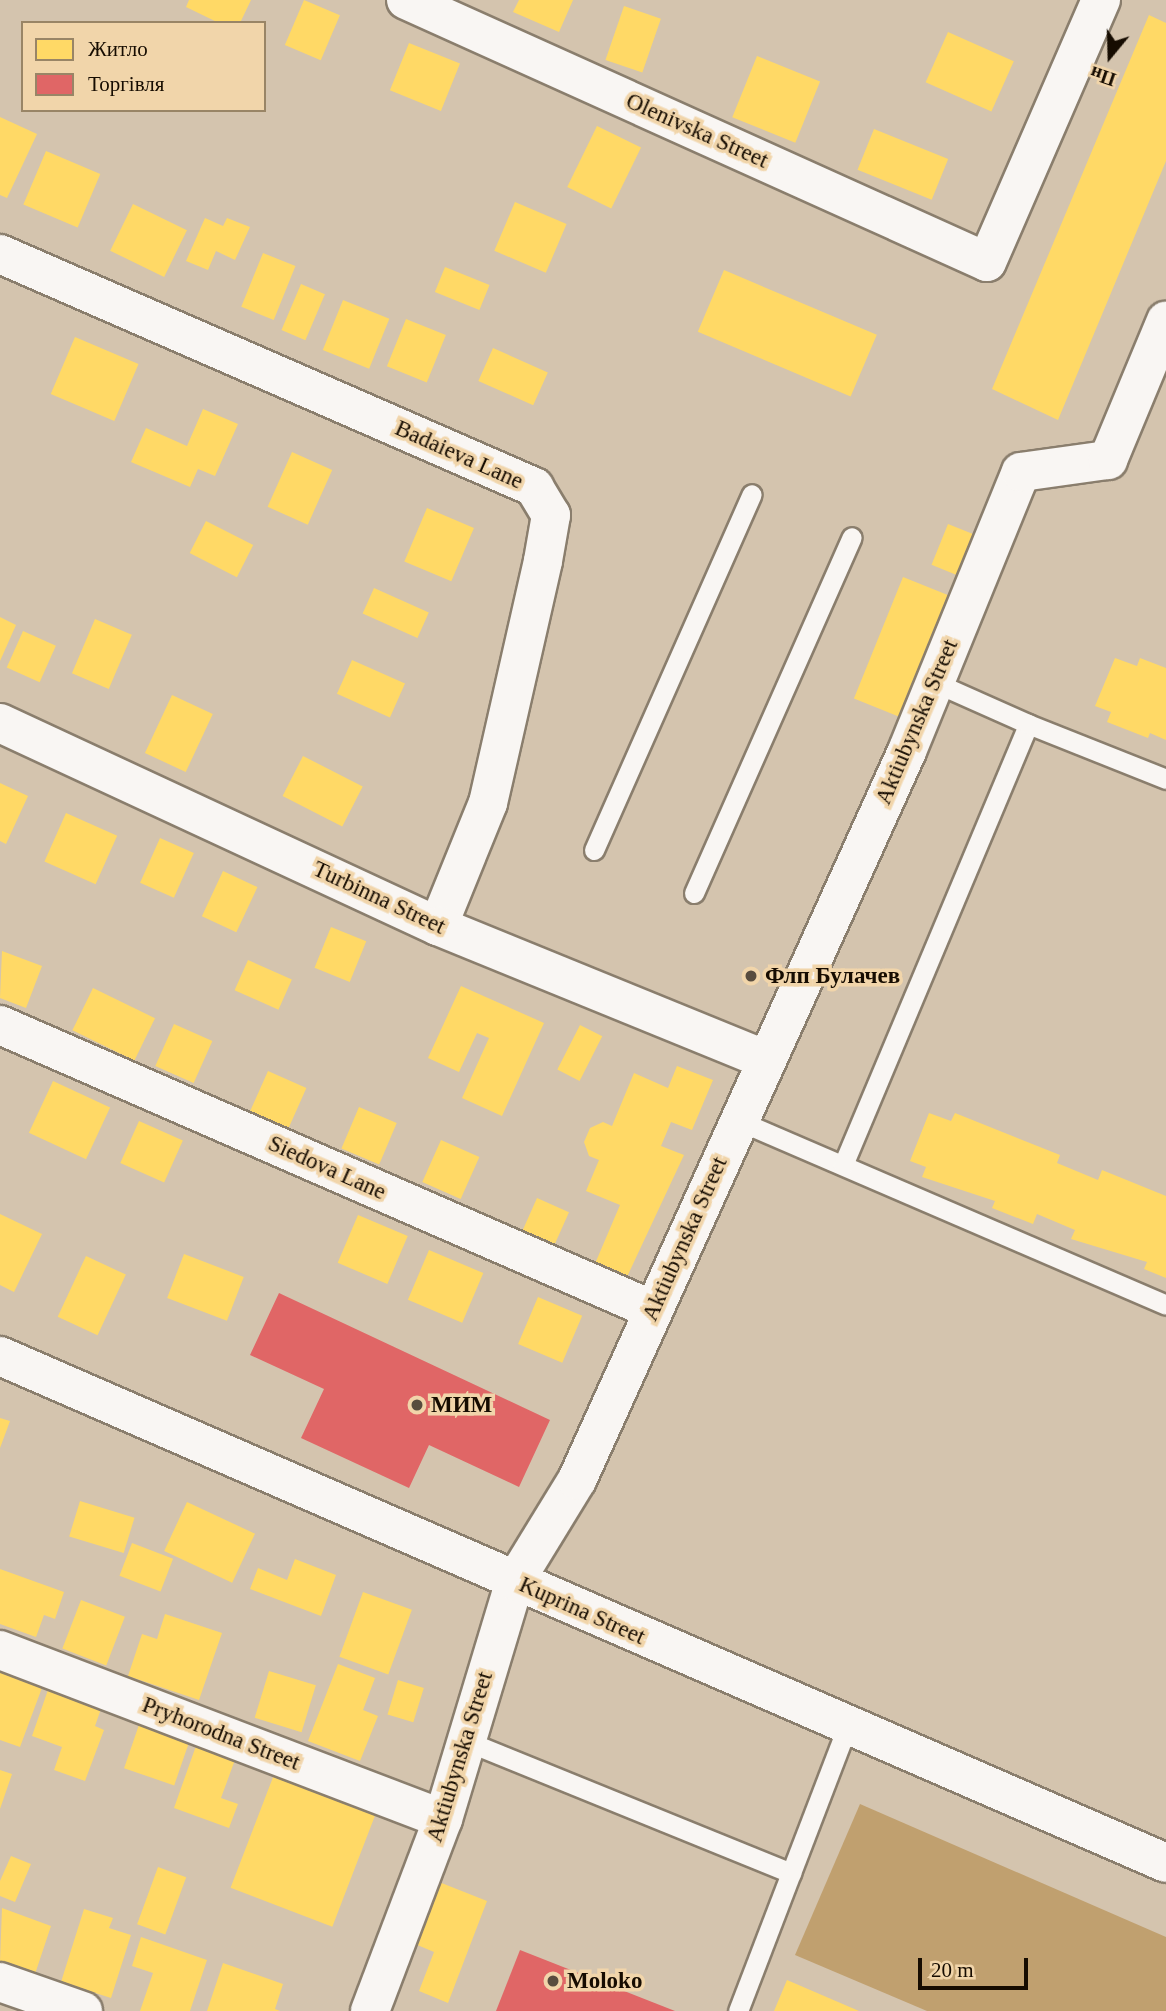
<!DOCTYPE html>
<html>
<head>
<meta charset="utf-8">
<style>
  body { margin:0 }
  #map { position:relative; width:1166px; height:2011px; overflow:hidden; background:#d4c4ae; font-family:Georgia,serif }
  div>[style] { position:absolute }
  .forest>* { inset:0; background:#c0a06f }
  .homes>* { inset:0; background:#ffd966; transform-origin:0 0 }
  .shops>* { inset:0; background:#e06666 }
  .roads { filter:drop-shadow(2px 0 #8a7e6d) drop-shadow(-2px 0 #8a7e6d) drop-shadow(0 2px #8a7e6d) drop-shadow(0 -2px #8a7e6d) }
  .lane>* { height:19px; margin:-9.5px; padding:0 9.5px; transform-origin:9.5px; border-radius:9.5px; background:#f9f6f3 }
  .street>* { height:38px; margin:-19px; padding:0 19px; transform-origin:19px; border-radius:19px; background:#f9f6f3 }
  .secondary>* { height:38px; margin:-19px; padding:0 19px; transform-origin:19px; border-radius:19px; background:#f9f6f3 }
  .dots>* { width:19px; height:19px; translate:-50% -50%; box-sizing:border-box; border:4px solid #f1d5aa; border-radius:50% }
  span { translate:-50% -50%; white-space:nowrap; text-align:center; line-height:1.15; -webkit-text-stroke:7px #f1d5aa; paint-order:stroke }
  .street-label { font-size:23px; color:#160c01 }
  .poi-label { font-size:23px; color:#160c01; font-weight:700 }
  .left { translate:0 -50%; text-align:left }
  .legend { position:absolute; left:21px; top:21px; width:245px; height:91px; box-sizing:border-box; background:#f1d5aa; border:2px solid #998566; margin:0; padding:9px 12px; list-style:none; font-size:21px; color:#160c01 }
  .legend li { display:flex; align-items:center; gap:14px; height:35px }
  .legend b { width:35px; border:2px solid #998566 }
  .north { position:absolute; left:1075px; top:21px; width:70px; height:70px; -webkit-text-stroke:5px #f1d5aa; paint-order:stroke; rotate:199deg; font-size:19px; font-weight:700; line-height:28px; text-align:center; color:#160c01 }
  .north::after { content:''; display:block; margin:auto; width:24px; height:32px; background:#160c01; clip-path:polygon(50% 0,100% 100%,50% 72%,0 100%) }
  .scale { position:absolute; left:918px; top:1958px; width:110px; height:32px; box-sizing:border-box; border:4px solid #160c01; border-top:0; padding-left:9px; font-size:21px; line-height:24px; white-space:nowrap; color:#160c01; -webkit-text-stroke:5px #f1d5aa; paint-order:stroke }
</style>
</head>
<body>
<div id="map">
  <div class="forest">
    <div style="clip-path:polygon(860px 1804px,1166px 1937px,1166px 2011px,927px 2011px,795px 1955px)"></div>
  </div>
  <div class="homes">
    <div style="clip-path:polygon(189px 0,251px 0,240px 23px,219px 23px,186px 7px)"></div>
    <div style="left:304px;top:0;width:39px;height:49px;rotate:23deg"></div>
    <div style="clip-path:polygon(519px 0,573px 0,559px 32px,513px 12px)"></div>
    <div style="left:624px;top:6px;width:39px;height:57px;rotate:19deg"></div>
    <div style="clip-path:polygon(1149px 15px,1166px 23px,1166px 161px,1058px 420px,992px 389px)"></div>
    <div style="left:948px;top:32px;width:72px;height:55px;rotate:24deg"></div>
    <div style="left:409px;top:43px;width:55px;height:51px;rotate:22deg"></div>
    <div style="left:757px;top:56px;width:68px;height:66px;rotate:22deg"></div>
    <div style="clip-path:polygon(0 117px,37px 134px,7px 198px,0 195px)"></div>
    <div style="left:597px;top:126px;width:49px;height:68px;rotate:26deg"></div>
    <div style="left:874px;top:129px;width:80px;height:44px;rotate:22deg"></div>
    <div style="left:46px;top:151px;width:59px;height:58px;rotate:23deg"></div>
    <div style="left:515px;top:202px;width:56px;height:53px;rotate:23deg"></div>
    <div style="left:133px;top:204px;width:60px;height:52px;rotate:26deg"></div>
    <div style="clip-path:polygon(205px 218px,223px 226px,227px 218px,250px 227px,235px 260px,216px 251px,208px 270px,186px 261px)"></div>
    <div style="left:263px;top:253px;width:35px;height:58px;rotate:22deg"></div>
    <div style="left:445px;top:267px;width:48px;height:27px;rotate:22deg"></div>
    <div style="left:724px;top:270px;width:166px;height:67px;rotate:23deg"></div>
    <div style="left:301px;top:284px;width:26px;height:50px;rotate:23deg"></div>
    <div style="left:343px;top:300px;width:50px;height:54px;rotate:22deg"></div>
    <div style="left:406px;top:319px;width:43px;height:51px;rotate:22deg"></div>
    <div style="left:75px;top:337px;width:69px;height:62px;rotate:23deg"></div>
    <div style="left:493px;top:348px;width:60px;height:36px;rotate:24deg"></div>
    <div style="clip-path:polygon(203px 409px,238px 424px,215px 476px,198px 469px,190px 487px,131px 462px,146px 428px,187px 446px)"></div>
    <div style="left:292px;top:452px;width:44px;height:60px;rotate:24deg"></div>
    <div style="left:427px;top:508px;width:51px;height:58px;rotate:23deg"></div>
    <div style="left:206px;top:521px;width:53px;height:36px;rotate:27deg"></div>
    <div style="left:948px;top:524px;width:35px;height:44px;rotate:22deg"></div>
    <div style="left:903px;top:577px;width:61px;height:131px;rotate:22deg"></div>
    <div style="left:374px;top:588px;width:60px;height:28px;rotate:24deg"></div>
    <div style="clip-path:polygon(0 617px,16px 625px,0 661px)"></div>
    <div style="left:95px;top:619px;width:40px;height:59px;rotate:23deg"></div>
    <div style="left:23px;top:631px;width:36px;height:40px;rotate:24deg"></div>
    <div style="clip-path:polygon(1115px 658px,1137px 666px,1140px 658px,1166px 668px,1166px 740px,1150px 733px,1148px 738px,1107px 722px,1111px 712px,1095px 706px)"></div>
    <div style="left:352px;top:660px;width:58px;height:37px;rotate:24deg"></div>
    <div style="left:172px;top:695px;width:45px;height:64px;rotate:25deg"></div>
    <div style="left:303px;top:756px;width:67px;height:45px;rotate:27deg"></div>
    <div style="clip-path:polygon(0 783px,28px 796px,6px 844px,0 841px)"></div>
    <div style="left:66px;top:813px;width:56px;height:53px;rotate:24deg"></div>
    <div style="left:160px;top:838px;width:37px;height:49px;rotate:24deg"></div>
    <div style="left:223px;top:871px;width:38px;height:50px;rotate:25deg"></div>
    <div style="left:331px;top:927px;width:38px;height:44px;rotate:22deg"></div>
    <div style="clip-path:polygon(2px 951px,42px 966px,26px 1008px,0 998px)"></div>
    <div style="left:248px;top:960px;width:48px;height:33px;rotate:24deg"></div>
    <div style="clip-path:polygon(461px 986px,544px 1023px,502px 1116px,462px 1098px,489px 1038px,477px 1033px,459px 1072px,428px 1058px)"></div>
    <div style="left:93px;top:988px;width:69px;height:47px;rotate:26deg"></div>
    <div style="left:174px;top:1024px;width:42px;height:46px;rotate:24deg"></div>
    <div style="left:580px;top:1025px;width:25px;height:50px;rotate:27deg"></div>
    <div style="clip-path:polygon(677px 1066px,713px 1080px,692px 1130px,671px 1122px,661px 1146px,684px 1155px,626px 1279px,594px 1266px,620px 1205px,586px 1191px,599px 1160px,589px 1156px,584px 1142px,590px 1128px,603px 1122px,612px 1126px,634px 1073px,668px 1088px)"></div>
    <div style="left:268px;top:1071px;width:42px;height:45px;rotate:24deg"></div>
    <div style="left:53px;top:1081px;width:63px;height:57px;rotate:25deg"></div>
    <div style="left:359px;top:1107px;width:41px;height:45px;rotate:23deg"></div>
    <div style="clip-path:polygon(929px 1113px,951px 1121px,955px 1113px,1060px 1155px,1057px 1163px,1098px 1180px,1102px 1170px,1166px 1196px,1166px 1278px,1144px 1269px,1147px 1262px,1071px 1239px,1075px 1230px,1037px 1214px,1033px 1224px,992px 1208px,995px 1201px,922px 1177px,926px 1167px,910px 1161px)"></div>
    <div style="left:139px;top:1121px;width:48px;height:46px;rotate:24deg"></div>
    <div style="left:441px;top:1140px;width:42px;height:46px;rotate:24deg"></div>
    <div style="left:537px;top:1198px;width:35px;height:47px;rotate:24deg"></div>
    <div style="clip-path:polygon(0 1214px,42px 1234px,14px 1292px,0 1285px)"></div>
    <div style="left:358px;top:1215px;width:54px;height:52px;rotate:23deg"></div>
    <div style="left:429px;top:1250px;width:59px;height:54px;rotate:23deg"></div>
    <div style="left:184px;top:1254px;width:64px;height:47px;rotate:21deg"></div>
    <div style="left:86px;top:1256px;width:44px;height:67px;rotate:25deg"></div>
    <div style="left:538px;top:1297px;width:48px;height:51px;rotate:23deg"></div>
    <div style="clip-path:polygon(0 1418px,10px 1421px,0 1448px)"></div>
    <div style="left:80px;top:1501px;width:57px;height:37px;rotate:17deg"></div>
    <div style="left:187px;top:1502px;width:75px;height:54px;rotate:25deg"></div>
    <div style="left:132px;top:1543px;width:44px;height:35px;rotate:21deg"></div>
    <div style="clip-path:polygon(295px 1559px,336px 1575px,321px 1616px,250px 1589px,258px 1568px,287px 1580px)"></div>
    <div style="clip-path:polygon(0 1569px,64px 1592px,55px 1619px,44px 1615px,36px 1637px,0 1624px)"></div>
    <div style="left:363px;top:1592px;width:52px;height:69px;rotate:20deg"></div>
    <div style="left:81px;top:1600px;width:47px;height:52px;rotate:21deg"></div>
    <div style="clip-path:polygon(165px 1614px,222px 1633px,199px 1700px,128px 1676px,142px 1634px,157px 1639px)"></div>
    <div style="clip-path:polygon(338px 1664px,375px 1678px,363px 1710px,378px 1716px,360px 1761px,308px 1741px)"></div>
    <div style="clip-path:polygon(0 1669px,43px 1685px,20px 1747px,0 1740px)"></div>
    <div style="left:269px;top:1671px;width:49px;height:49px;rotate:17deg"></div>
    <div style="left:398px;top:1680px;width:27px;height:36px;rotate:17deg"></div>
    <div style="clip-path:polygon(49px 1687px,102px 1706px,95px 1726px,104px 1730px,85px 1781px,54px 1770px,62px 1747px,32px 1736px)"></div>
    <div style="left:141px;top:1719px;width:53px;height:52px;rotate:19deg"></div>
    <div style="clip-path:polygon(197px 1743px,236px 1757px,221px 1798px,238px 1804px,229px 1828px,174px 1808px)"></div>
    <div style="clip-path:polygon(0 1770px,12px 1774px,0 1809px)"></div>
    <div style="left:275px;top:1772px;width:109px;height:124px;rotate:21deg"></div>
    <div style="clip-path:polygon(11px 1856px,31px 1864px,15px 1902px,0 1896px,0 1881px)"></div>
    <div style="left:158px;top:1867px;width:30px;height:61px;rotate:20deg"></div>
    <div style="clip-path:polygon(439px 1882px,487px 1901px,448px 2003px,419px 1991px,434px 1952px,415px 1944px)"></div>
    <div style="clip-path:polygon(2px 1908px,51px 1926px,35px 1974px,0 1962px)"></div>
    <div style="clip-path:polygon(84px 1909px,113px 1918px,109px 1928px,131px 1935px,111px 1998px,61px 1982px)"></div>
    <div style="clip-path:polygon(141px 1937px,207px 1960px,190px 2011px,140px 2011px,153px 1973px,132px 1966px)"></div>
    <div style="clip-path:polygon(223px 1963px,283px 1984px,275px 2009px,280px 2011px,207px 2011px)"></div>
    <div style="clip-path:polygon(787px 1980px,859px 2011px,774px 2011px)"></div>
  </div>
  <div class="shops">
    <div style="clip-path:polygon(279px 1293px,550px 1420px,519px 1487px,429px 1445px,409px 1488px,301px 1438px,324px 1389px,250px 1355px)"></div>
    <div style="clip-path:polygon(520px 1950px,675px 2011px,496px 2011px)"></div>
  </div>
  <div class="roads">
    <div class="lane">
      <div style="left:936px;top:683px;width:101px;rotate:24deg"></div>
      <div style="left:594px;top:850px;width:389px;rotate:-66.1deg"></div>
      <div style="left:694px;top:893px;width:389px;rotate:-66.1deg"></div>
      <div style="left:737px;top:1120px;width:467px;rotate:23.3deg"></div>
      <div style="left:843px;top:1165px;width:478px;rotate:-67.2deg"></div>
      <div style="left:1028px;top:724px;width:149px;rotate:21.7deg"></div>
      <div style="left:466px;top:1741px;width:351px;rotate:22.1deg"></div>
      <div style="left:738px;top:2011px;width:304px;rotate:-69deg"></div>
    </div>
    <div class="street">
      <div style="left:406px;top:0;width:637px;rotate:24.27deg"></div>
      <div style="left:987px;top:262px;width:286px;rotate:-66.5deg"></div>
      <div style="left:0;top:254px;width:583px;rotate:23.57deg"></div>
      <div style="left:534px;top:487px;width:33px;rotate:59deg"></div>
      <div style="left:551px;top:515px;width:47px;rotate:99.9deg"></div>
      <div style="left:543px;top:561px;width:248px;rotate:102.8deg"></div>
      <div style="left:488px;top:803px;width:133px;rotate:112.1deg"></div>
      <div style="left:0;top:723px;width:483px;rotate:24.9deg"></div>
      <div style="left:438px;top:926px;width:352px;rotate:22.2deg"></div>
      <div style="left:0;top:1025px;width:712px;rotate:23.58deg"></div>
      <div style="left:0;top:1650px;width:474px;rotate:20.9deg"></div>
      <div style="left:0;top:1982px;width:88px;rotate:19.3deg"></div>
      <div style="left:370px;top:2011px;width:205px;rotate:-69.2deg"></div>
      <div style="left:443px;top:1819px;width:249px;rotate:-73.2deg"></div>
      <div style="left:515px;top:1581px;width:119px;rotate:-58.5deg"></div>
      <div style="left:577px;top:1480px;width:800px;rotate:-65.64deg"></div>
      <div style="left:907px;top:751px;width:301px;rotate:-67.8deg"></div>
      <div style="left:1021px;top:472px;width:88px;rotate:-7.9deg"></div>
      <div style="left:1108px;top:460px;width:151px;rotate:-67.4deg"></div>
    </div>
    <div class="secondary">
      <div style="left:0;top:1356px;width:1271px;rotate:23.5deg"></div>
    </div>
  </div>
  <div class="dots">
    <div style="left:751px;top:976px;background:#584c3e"></div>
    <div style="left:417px;top:1405px;background:#584c3e"></div>
    <div style="left:553px;top:1981px;background:#584c3e"></div>
  </div>
  <div class="street-label">
    <span style="left:697px;top:131px;rotate:24deg">Olenivska Street</span>
    <span style="left:459px;top:455px;rotate:24deg">Badaieva Lane</span>
    <span style="left:917px;top:722px;rotate:-67deg">Aktiubynska Street</span>
    <span style="left:379px;top:898px;rotate:25deg">Turbinna Street</span>
    <span style="left:327px;top:1168px;rotate:24deg">Siedova Lane</span>
    <span style="left:685px;top:1239px;rotate:-66deg">Aktiubynska Street</span>
    <span style="left:582px;top:1611px;rotate:24deg">Kuprina Street</span>
    <span style="left:221px;top:1734px;rotate:21deg">Pryhorodna Street</span>
    <span style="left:460px;top:1757px;rotate:-73deg">Aktiubynska Street</span>
  </div>
  <div class="poi-label">
    <span class="left" style="left:765px;top:976px">Флп Булачев</span>
    <span class="left" style="left:431px;top:1405px">МИМ</span>
    <span class="left" style="left:567px;top:1981px">Moloko</span>
  </div>
  <ul class="legend">
  <li><b style="height:19px;background:#ffd966"></b>Житло</li>
  <li><b style="height:19px;background:#e06666"></b>Торгівля</li>
  </ul>
  <div class="north">Пн</div>
  <div class="scale">20 m</div>
</div>
</body>
</html>
